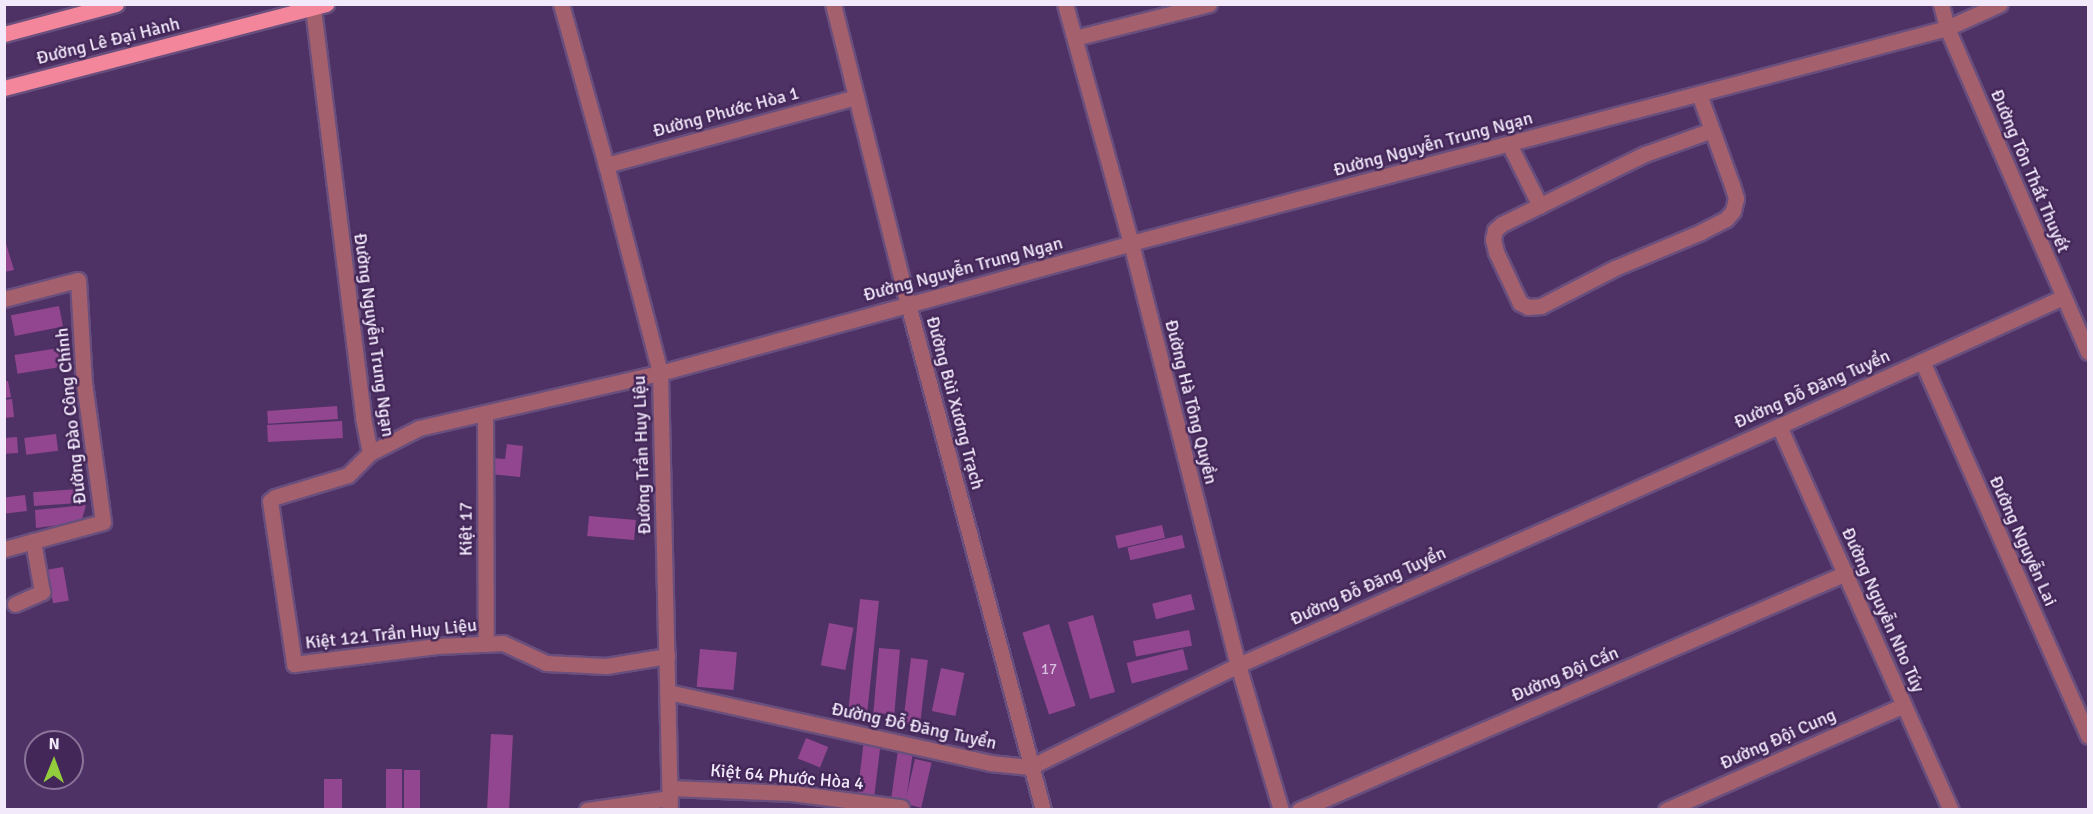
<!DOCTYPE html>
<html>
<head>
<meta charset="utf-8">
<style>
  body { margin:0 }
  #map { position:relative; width:2093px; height:814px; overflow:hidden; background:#4f3265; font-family:Signika,sans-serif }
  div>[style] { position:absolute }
  .building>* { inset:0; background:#92468f; transform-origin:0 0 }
  .roads { filter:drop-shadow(2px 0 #694f7d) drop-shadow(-2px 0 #694f7d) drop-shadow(0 2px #694f7d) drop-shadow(0 -2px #694f7d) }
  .minor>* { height:15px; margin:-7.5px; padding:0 7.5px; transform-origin:7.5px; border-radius:7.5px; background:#a5606d }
  .major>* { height:15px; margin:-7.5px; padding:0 7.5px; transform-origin:7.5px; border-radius:7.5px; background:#f4869b }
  span { translate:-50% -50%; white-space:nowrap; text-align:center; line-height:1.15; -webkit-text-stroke:5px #442759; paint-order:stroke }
  .number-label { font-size:15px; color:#dac0e0 }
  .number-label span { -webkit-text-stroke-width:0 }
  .street-label { font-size:18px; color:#f2e9fb }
  .frame { position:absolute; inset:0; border:6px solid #f2e9fb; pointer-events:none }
  .north { position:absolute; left:24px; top:730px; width:60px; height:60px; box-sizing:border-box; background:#442759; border:2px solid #8a759a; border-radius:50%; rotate:1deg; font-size:16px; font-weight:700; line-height:24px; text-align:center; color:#f2e9fb }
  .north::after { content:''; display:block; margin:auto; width:21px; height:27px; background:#93cc3d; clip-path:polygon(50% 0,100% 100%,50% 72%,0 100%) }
</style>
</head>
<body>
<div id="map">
  <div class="building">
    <div style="clip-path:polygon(4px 237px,14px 270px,4px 272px)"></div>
    <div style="left:59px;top:306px;width:21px;height:49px;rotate:79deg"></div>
    <div style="left:59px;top:348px;width:19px;height:45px;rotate:81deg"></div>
    <div style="clip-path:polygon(4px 381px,8px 381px,11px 397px,4px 398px)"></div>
    <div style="clip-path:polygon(12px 399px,14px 417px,4px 418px,4px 400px)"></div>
    <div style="left:337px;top:406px;width:13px;height:70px;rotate:86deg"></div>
    <div style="left:342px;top:421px;width:17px;height:75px;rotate:87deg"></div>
    <div style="left:56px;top:434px;width:17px;height:32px;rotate:83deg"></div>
    <div style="left:17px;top:437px;width:16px;height:13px;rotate:86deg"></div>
    <div style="clip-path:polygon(507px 444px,523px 446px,520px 477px,490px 474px,492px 458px,505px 459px)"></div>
    <div style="left:78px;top:489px;width:14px;height:45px;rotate:86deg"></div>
    <div style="left:25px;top:495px;width:16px;height:21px;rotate:83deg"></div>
    <div style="clip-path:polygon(86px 505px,82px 519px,75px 523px,36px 528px,35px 510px)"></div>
    <div style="left:589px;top:516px;width:47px;height:20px;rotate:5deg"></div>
    <div style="left:1162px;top:525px;width:13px;height:48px;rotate:77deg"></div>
    <div style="left:1182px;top:535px;width:13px;height:56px;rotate:77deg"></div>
    <div style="left:63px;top:567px;width:34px;height:16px;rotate:80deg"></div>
    <div style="left:1191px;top:594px;width:16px;height:40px;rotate:76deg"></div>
    <div style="left:860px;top:599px;width:19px;height:111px;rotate:6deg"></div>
    <div style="left:1093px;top:615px;width:80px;height:26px;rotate:74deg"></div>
    <div style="left:829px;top:623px;width:25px;height:43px;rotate:11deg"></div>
    <div style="left:1049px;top:624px;width:86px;height:28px;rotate:72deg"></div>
    <div style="left:1189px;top:630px;width:16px;height:57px;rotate:79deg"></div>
    <div style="left:879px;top:648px;width:21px;height:65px;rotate:5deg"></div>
    <div style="left:700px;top:649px;width:37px;height:38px;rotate:5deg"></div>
    <div style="left:1183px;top:649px;width:21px;height:58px;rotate:76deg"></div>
    <div style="left:911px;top:658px;width:17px;height:66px;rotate:7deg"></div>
    <div style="left:941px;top:668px;width:24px;height:44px;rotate:12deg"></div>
    <div style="left:491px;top:734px;width:22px;height:76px;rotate:3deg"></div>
    <div style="left:806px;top:738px;width:24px;height:22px;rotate:22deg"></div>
    <div style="left:864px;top:740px;width:17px;height:53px;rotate:7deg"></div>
    <div style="left:898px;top:750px;width:15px;height:50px;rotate:8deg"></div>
    <div style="left:915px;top:759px;width:17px;height:46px;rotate:13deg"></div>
    <div style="left:402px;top:769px;width:41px;height:16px;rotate:90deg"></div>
    <div style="left:404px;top:770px;width:16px;height:40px"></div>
    <div style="left:324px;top:779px;width:18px;height:31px"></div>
  </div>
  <div class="roads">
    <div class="minor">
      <div style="left:561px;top:4px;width:167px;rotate:74.4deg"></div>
      <div style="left:606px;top:165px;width:215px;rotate:75.4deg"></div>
      <div style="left:660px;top:373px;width:437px;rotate:88.7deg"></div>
      <div style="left:833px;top:4px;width:309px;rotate:76deg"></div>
      <div style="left:908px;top:304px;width:524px;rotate:75.06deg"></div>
      <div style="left:1065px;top:4px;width:248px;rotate:74.6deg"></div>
      <div style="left:1131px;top:243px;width:435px;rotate:75.8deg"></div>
      <div style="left:1238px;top:665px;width:151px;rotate:73.5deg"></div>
      <div style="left:1941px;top:4px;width:25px;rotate:76deg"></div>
      <div style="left:1947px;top:28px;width:353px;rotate:66.5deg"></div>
      <div style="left:313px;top:8px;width:412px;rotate:83deg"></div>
      <div style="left:363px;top:417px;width:37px;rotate:79deg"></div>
      <div style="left:370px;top:453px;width:55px;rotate:-27deg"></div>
      <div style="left:419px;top:428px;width:247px;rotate:-12.9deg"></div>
      <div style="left:660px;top:373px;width:489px;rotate:-15.4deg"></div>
      <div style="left:1131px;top:243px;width:844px;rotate:-14.76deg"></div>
      <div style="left:1947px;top:28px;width:58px;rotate:-24.4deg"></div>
      <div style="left:1075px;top:38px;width:138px;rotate:-14.2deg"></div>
      <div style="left:1699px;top:94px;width:97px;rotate:70.1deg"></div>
      <div style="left:1732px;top:185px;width:14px;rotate:73deg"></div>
      <div style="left:1736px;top:198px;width:13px;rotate:103deg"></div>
      <div style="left:1733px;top:211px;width:11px;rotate:131deg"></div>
      <div style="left:1726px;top:219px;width:28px;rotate:153deg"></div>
      <div style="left:1701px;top:232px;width:93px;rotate:157.3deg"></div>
      <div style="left:1615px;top:268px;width:83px;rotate:152.8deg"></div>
      <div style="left:1541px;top:306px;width:13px;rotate:176deg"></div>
      <div style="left:1528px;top:307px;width:9px;rotate:-153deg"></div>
      <div style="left:1520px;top:303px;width:56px;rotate:-115.2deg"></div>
      <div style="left:1496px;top:252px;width:13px;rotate:-103deg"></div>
      <div style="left:1493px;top:239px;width:9px;rotate:-77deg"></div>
      <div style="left:1495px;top:230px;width:9px;rotate:-41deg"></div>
      <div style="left:1502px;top:224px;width:159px;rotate:-26.1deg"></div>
      <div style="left:1645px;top:154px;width:71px;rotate:-19.7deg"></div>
      <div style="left:1509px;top:144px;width:69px;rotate:63.4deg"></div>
      <div style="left:606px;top:165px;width:259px;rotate:-15.2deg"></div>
      <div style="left:4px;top:299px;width:76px;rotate:-14.4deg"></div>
      <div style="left:78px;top:280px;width:103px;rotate:86.7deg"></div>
      <div style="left:84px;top:383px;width:140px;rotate:82.2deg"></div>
      <div style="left:103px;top:522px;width:103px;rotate:164.7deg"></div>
      <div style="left:1922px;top:361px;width:410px;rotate:66.1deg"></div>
      <div style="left:485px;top:413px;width:231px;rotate:89.8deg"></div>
      <div style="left:1779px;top:426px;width:421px;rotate:65.9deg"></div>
      <div style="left:370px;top:453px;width:31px;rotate:135deg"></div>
      <div style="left:348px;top:475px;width:76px;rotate:163.2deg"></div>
      <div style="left:275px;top:497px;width:6px;rotate:141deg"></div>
      <div style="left:270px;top:501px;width:165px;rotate:81.6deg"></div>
      <div style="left:294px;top:664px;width:144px;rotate:-7.2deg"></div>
      <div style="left:437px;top:646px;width:66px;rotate:-2.6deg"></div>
      <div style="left:503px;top:643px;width:47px;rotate:24.9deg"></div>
      <div style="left:546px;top:663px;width:60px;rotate:2.9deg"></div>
      <div style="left:606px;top:666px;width:62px;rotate:-9.3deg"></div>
      <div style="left:15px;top:604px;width:30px;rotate:-24deg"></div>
      <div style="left:42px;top:592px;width:52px;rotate:-100deg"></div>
      <div style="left:668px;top:692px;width:330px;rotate:12.4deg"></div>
      <div style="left:990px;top:763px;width:40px;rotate:5.7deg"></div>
      <div style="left:1030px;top:767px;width:232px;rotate:-26.1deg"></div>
      <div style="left:1238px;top:665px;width:591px;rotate:-23.83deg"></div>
      <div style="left:1779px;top:426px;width:312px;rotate:-24.4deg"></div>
      <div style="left:670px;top:788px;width:121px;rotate:2.4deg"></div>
      <div style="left:791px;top:793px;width:111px;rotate:7.3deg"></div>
      <div style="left:587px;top:810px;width:84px;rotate:-8.2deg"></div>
      <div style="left:1299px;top:810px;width:596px;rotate:-23.43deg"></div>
      <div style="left:1666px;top:810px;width:260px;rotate:-23.8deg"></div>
    </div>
    <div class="major">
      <div style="left:4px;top:34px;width:116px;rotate:-15deg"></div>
      <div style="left:4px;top:88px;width:333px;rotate:-14.6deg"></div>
    </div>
  </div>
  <div class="number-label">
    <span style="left:1049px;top:670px">17</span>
  </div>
  <div class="street-label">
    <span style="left:108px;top:41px;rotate:-14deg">Đường Lê Đại Hành</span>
    <span style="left:726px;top:112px;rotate:-15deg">Đường Phước Hòa 1</span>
    <span style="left:1433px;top:144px;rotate:-15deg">Đường Nguyễn Trung Ngạn</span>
    <span style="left:2030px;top:171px;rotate:67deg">Đường Tôn Thất Thuyết</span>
    <span style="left:963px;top:269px;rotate:-15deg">Đường Nguyễn Trung Ngạn</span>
    <span style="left:374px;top:335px;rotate:82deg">Đường Nguyễn Trung Ngạn</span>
    <span style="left:1812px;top:389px;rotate:-24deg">Đường Đỗ Đăng Tuyển</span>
    <span style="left:1191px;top:402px;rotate:76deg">Đường Hà Tông Quyền</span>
    <span style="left:955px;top:403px;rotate:75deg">Đường Bùi Xương Trạch</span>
    <span style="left:71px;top:416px;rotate:-96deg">Đường Đào Công Chính</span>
    <span style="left:642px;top:455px;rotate:-92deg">Đường Trần Huy Liệu</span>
    <span style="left:466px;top:529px;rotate:-90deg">Kiệt 17</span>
    <span style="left:2023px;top:541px;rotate:66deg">Đường Nguyễn Lai</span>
    <span style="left:1368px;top:586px;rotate:-24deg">Đường Đỗ Đăng Tuyển</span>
    <span style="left:1883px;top:610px;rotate:66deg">Đường Nguyễn Nho Túy</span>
    <span style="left:391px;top:634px;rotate:-6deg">Kiệt 121 Trần Huy Liệu</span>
    <span style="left:1565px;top:674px;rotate:-23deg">Đường Đội Cấn</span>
    <span style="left:914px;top:726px;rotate:12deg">Đường Đỗ Đăng Tuyển</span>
    <span style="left:1778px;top:739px;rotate:-24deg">Đường Đội Cung</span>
    <span style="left:787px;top:777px;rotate:5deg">Kiệt 64 Phước Hòa 4</span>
  </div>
  <div class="frame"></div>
  <div class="north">N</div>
</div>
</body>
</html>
